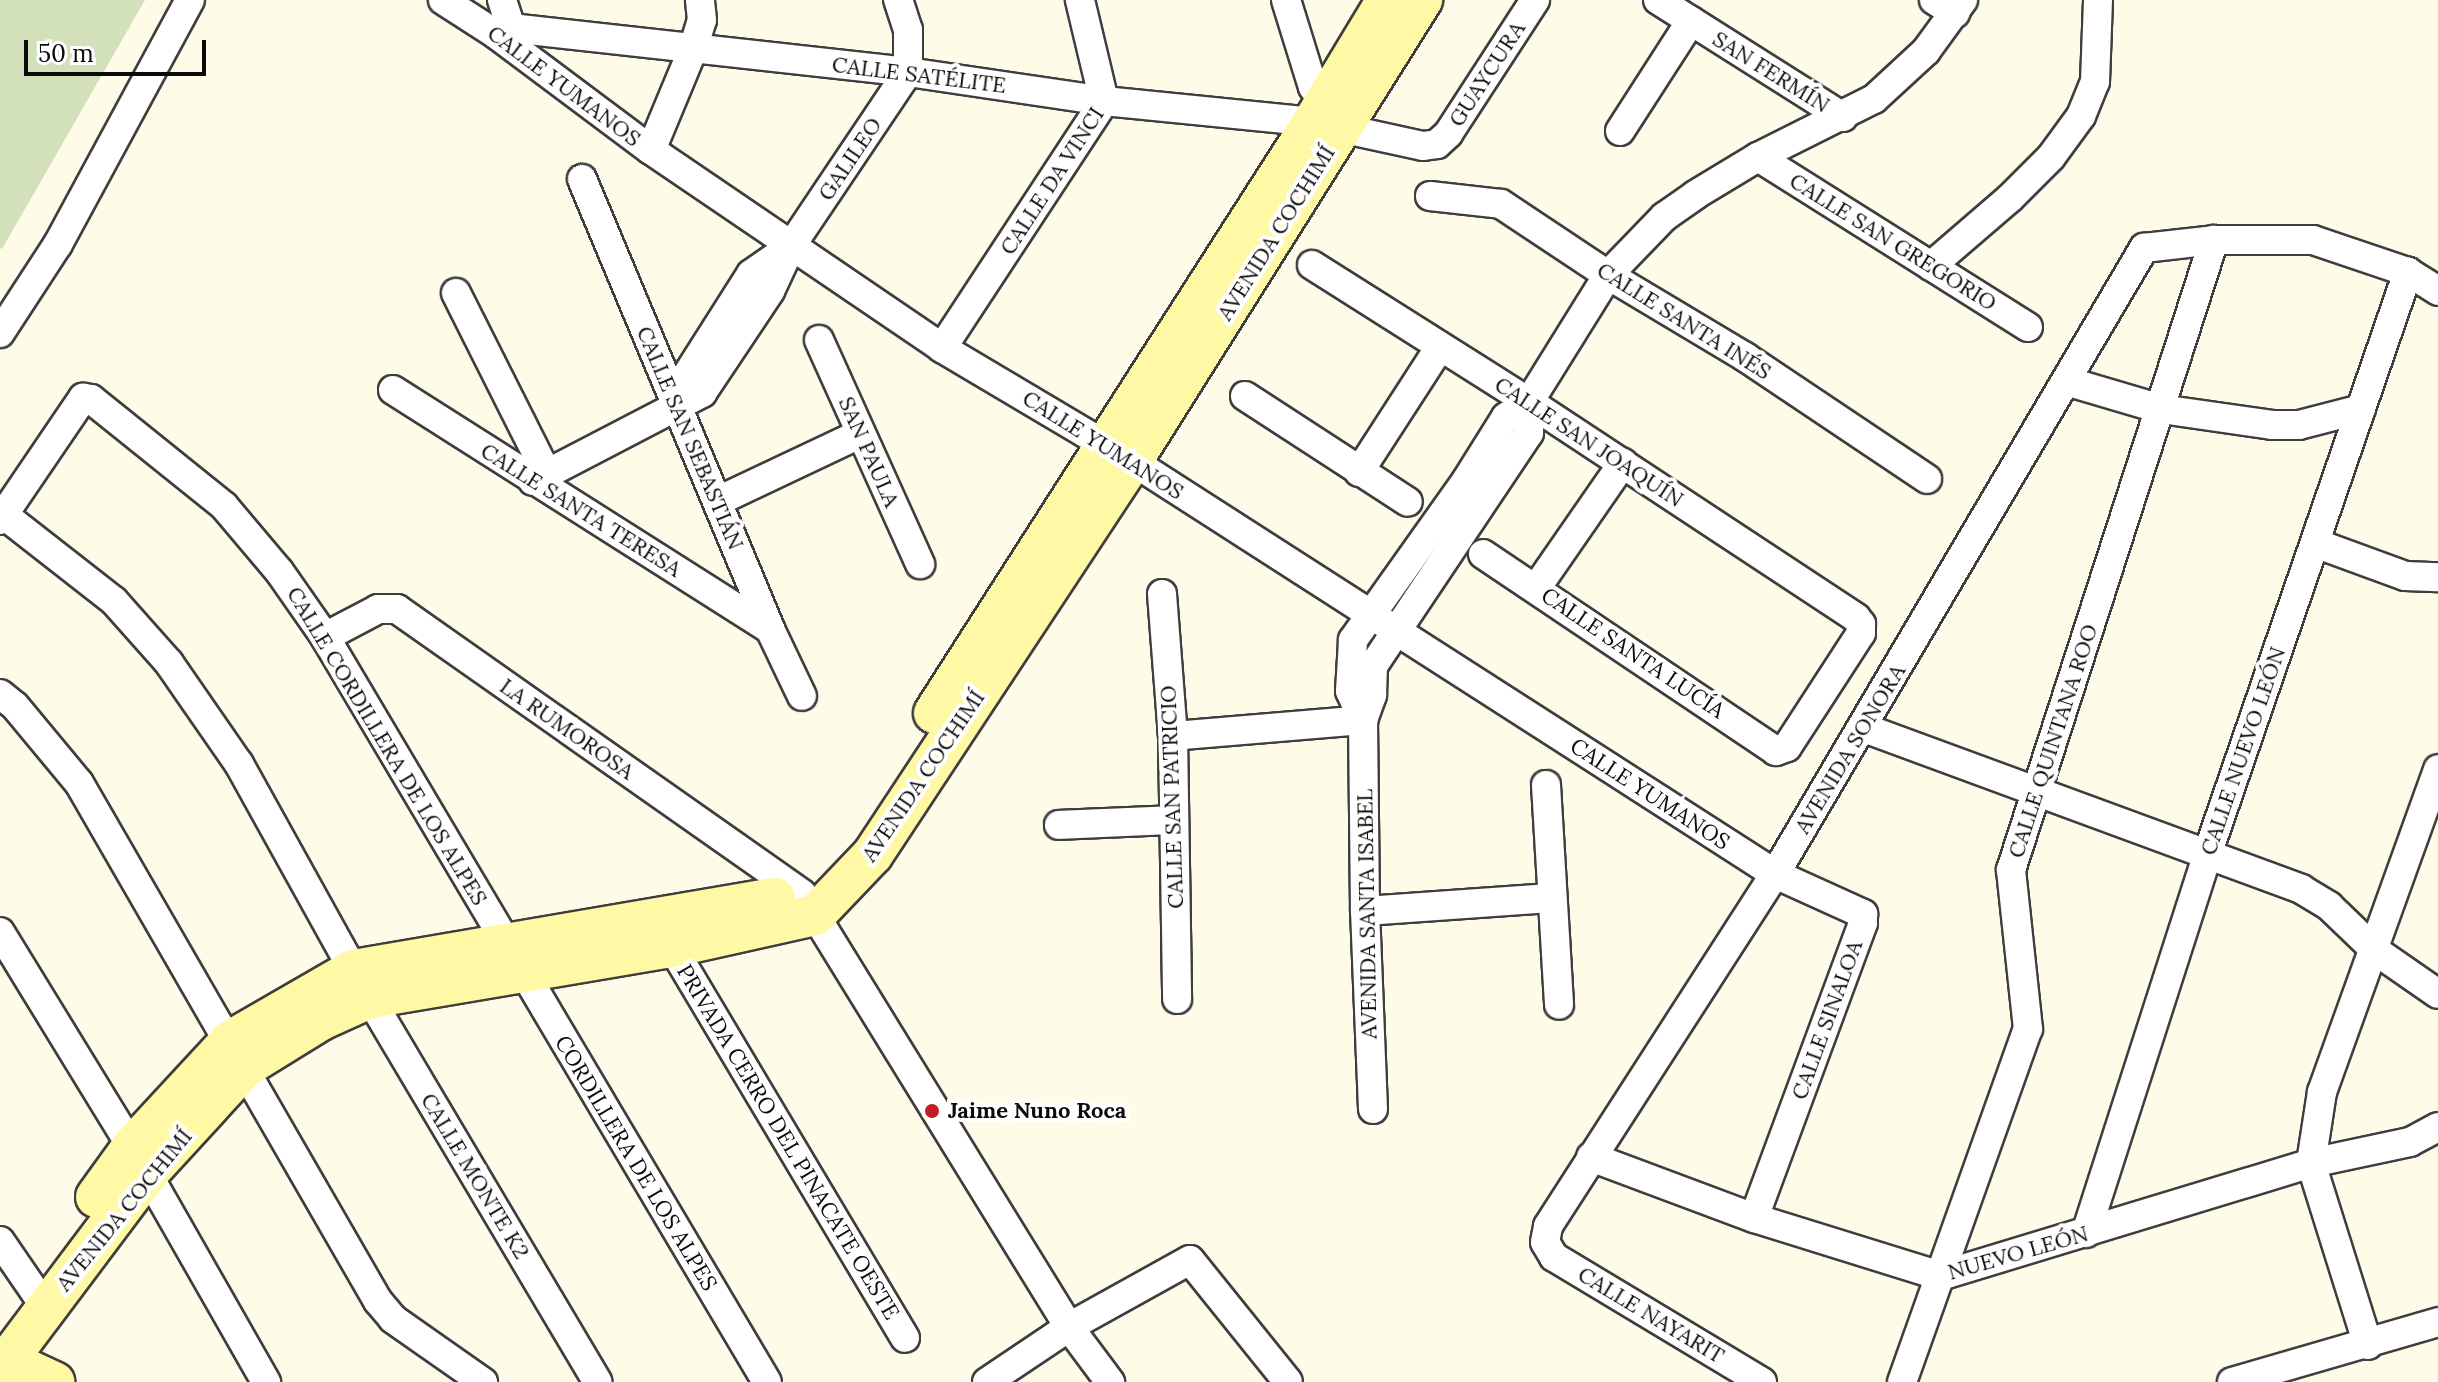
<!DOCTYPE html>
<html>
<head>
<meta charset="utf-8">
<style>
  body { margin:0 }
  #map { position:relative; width:2438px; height:1382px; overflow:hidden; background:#fffbe9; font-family:Lora,serif }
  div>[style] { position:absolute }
  .cemetery>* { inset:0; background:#d3e1bb }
  .roads { filter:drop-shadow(2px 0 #3e3e3e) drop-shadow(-2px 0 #3e3e3e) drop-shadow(0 2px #3e3e3e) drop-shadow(0 -2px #3e3e3e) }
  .street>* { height:28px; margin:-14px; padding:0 14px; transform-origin:14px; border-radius:14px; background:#fff }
  .secondary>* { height:40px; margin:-20px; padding:0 20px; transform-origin:20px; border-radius:20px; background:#fff8a4 }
  .dots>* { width:22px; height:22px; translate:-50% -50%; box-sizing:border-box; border:4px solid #fff; border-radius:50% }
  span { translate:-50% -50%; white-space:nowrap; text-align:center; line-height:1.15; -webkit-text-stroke:8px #fff; paint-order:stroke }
  .street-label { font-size:22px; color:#0b0b0b }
  .poi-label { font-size:22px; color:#0b0b0b; font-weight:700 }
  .left { translate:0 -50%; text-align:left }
  .scale { position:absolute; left:24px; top:40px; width:182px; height:36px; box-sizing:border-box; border:4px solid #0b0b0b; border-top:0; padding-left:10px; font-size:24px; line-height:28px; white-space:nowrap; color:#0b0b0b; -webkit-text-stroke:6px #fff; paint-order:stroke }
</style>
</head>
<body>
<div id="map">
  <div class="cemetery">
    <div style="clip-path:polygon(0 0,145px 0,2px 249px,0 248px)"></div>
  </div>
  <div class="roads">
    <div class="street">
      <div style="left:443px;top:0;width:64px;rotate:32.9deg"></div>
      <div style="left:497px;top:35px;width:192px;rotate:36.8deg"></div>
      <div style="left:651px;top:150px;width:352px;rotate:34.2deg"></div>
      <div style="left:942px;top:348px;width:221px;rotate:30.7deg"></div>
      <div style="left:1132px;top:461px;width:764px;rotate:32.71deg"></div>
      <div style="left:1775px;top:874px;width:97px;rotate:24.4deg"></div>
      <div style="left:1863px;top:914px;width:9px;rotate:90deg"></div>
      <div style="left:1863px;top:923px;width:314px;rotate:110.3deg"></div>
      <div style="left:502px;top:0;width:29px;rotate:72deg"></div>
      <div style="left:1286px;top:0;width:91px;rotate:72.8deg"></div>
      <div style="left:1313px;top:87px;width:33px;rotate:57deg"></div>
      <div style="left:1658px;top:0;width:219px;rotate:32.3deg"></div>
      <div style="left:1934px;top:0;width:25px;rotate:32deg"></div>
      <div style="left:497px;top:35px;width:16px;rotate:-27deg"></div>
      <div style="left:511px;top:28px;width:399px;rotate:6.3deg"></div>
      <div style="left:908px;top:72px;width:198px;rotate:8.4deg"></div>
      <div style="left:1104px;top:101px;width:210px;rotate:5.7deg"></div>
      <div style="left:1313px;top:122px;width:113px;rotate:12.3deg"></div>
      <div style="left:1423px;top:146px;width:14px;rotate:-8deg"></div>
      <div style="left:1437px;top:144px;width:15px;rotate:-42deg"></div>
      <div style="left:1448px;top:134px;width:160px;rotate:-57deg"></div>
      <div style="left:1620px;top:131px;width:131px;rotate:-57.2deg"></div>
      <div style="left:651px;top:150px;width:109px;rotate:-67.4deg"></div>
      <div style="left:693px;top:49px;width:30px;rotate:-73deg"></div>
      <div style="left:702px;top:20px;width:20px;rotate:-96deg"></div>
      <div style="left:1758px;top:157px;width:319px;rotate:32.2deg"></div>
      <div style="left:582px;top:179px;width:488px;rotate:67.3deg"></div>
      <div style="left:770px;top:629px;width:74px;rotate:64.5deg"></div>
      <div style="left:1430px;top:196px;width:71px;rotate:6.4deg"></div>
      <div style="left:1501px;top:204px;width:128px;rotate:33.6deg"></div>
      <div style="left:1608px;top:275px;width:160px;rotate:30.9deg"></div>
      <div style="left:1745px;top:357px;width:219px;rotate:33.8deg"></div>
      <div style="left:1312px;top:265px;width:257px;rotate:32.3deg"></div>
      <div style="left:1529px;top:402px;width:392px;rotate:33.4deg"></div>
      <div style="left:1856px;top:618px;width:8px;rotate:50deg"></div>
      <div style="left:1861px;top:624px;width:9px;rotate:90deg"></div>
      <div style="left:1861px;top:633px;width:136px;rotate:123deg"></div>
      <div style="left:1787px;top:747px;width:12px;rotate:160deg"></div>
      <div style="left:1776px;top:751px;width:353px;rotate:-146.1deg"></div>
      <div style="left:1931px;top:266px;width:104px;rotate:-40.7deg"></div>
      <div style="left:2010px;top:198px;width:58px;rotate:-45deg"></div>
      <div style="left:2051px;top:157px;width:51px;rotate:-53.8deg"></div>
      <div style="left:2081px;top:116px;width:37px;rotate:-68deg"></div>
      <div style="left:2095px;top:82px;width:82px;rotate:-87.9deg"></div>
      <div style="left:456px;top:293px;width:203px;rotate:63.3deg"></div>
      <div style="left:0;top:333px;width:106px;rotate:-56.9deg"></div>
      <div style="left:58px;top:244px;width:277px;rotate:-61.6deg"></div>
      <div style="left:819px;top:340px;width:246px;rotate:65.7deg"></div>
      <div style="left:942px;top:348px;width:295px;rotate:-56.7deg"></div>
      <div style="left:1104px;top:101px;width:104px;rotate:-103.4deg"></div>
      <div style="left:2066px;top:381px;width:99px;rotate:16.4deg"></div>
      <div style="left:2161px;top:409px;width:112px;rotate:8.2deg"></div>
      <div style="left:2272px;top:425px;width:27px"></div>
      <div style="left:2299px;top:425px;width:64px;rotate:-14.5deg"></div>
      <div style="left:393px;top:390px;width:446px;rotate:32.4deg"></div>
      <div style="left:1245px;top:396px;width:194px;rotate:33deg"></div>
      <div style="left:676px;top:406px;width:29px;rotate:-72deg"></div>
      <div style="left:685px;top:378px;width:123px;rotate:-57.6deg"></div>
      <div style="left:751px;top:274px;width:47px;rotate:-34.7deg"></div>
      <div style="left:1359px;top:472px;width:149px;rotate:-57.1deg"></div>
      <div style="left:533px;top:481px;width:191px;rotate:-27.5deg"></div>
      <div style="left:702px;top:393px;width:123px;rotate:-56.3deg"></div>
      <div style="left:770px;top:291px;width:50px;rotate:-65deg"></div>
      <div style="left:791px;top:246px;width:210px;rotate:-56.1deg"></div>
      <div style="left:908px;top:72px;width:42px;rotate:-90deg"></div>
      <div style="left:908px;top:30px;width:32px;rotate:-108deg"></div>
      <div style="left:718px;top:501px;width:157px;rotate:-25.3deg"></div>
      <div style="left:4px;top:515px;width:140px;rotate:38deg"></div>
      <div style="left:114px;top:601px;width:83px;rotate:48.4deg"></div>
      <div style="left:169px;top:663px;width:123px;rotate:55.3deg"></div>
      <div style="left:239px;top:764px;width:235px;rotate:61deg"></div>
      <div style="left:353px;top:970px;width:479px;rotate:59.3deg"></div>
      <div style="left:0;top:520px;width:148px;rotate:-55.8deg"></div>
      <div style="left:83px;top:398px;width:8px;rotate:7deg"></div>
      <div style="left:91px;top:399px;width:171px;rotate:38.8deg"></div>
      <div style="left:224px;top:506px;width:85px;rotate:49.8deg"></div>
      <div style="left:279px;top:571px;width:80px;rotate:55.1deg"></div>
      <div style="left:325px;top:637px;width:866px;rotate:59.32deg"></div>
      <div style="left:2315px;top:543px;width:96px;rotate:20.1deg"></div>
      <div style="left:2405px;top:576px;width:33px;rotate:2deg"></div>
      <div style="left:1537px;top:587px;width:151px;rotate:-55.3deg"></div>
      <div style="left:1162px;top:594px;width:142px;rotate:85.6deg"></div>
      <div style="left:1173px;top:736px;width:263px;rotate:89.1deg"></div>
      <div style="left:325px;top:637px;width:60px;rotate:-27.8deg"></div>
      <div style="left:378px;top:609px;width:19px"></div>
      <div style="left:397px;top:609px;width:495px;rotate:35.1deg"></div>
      <div style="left:802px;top:894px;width:509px;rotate:58.34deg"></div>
      <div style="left:1069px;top:1327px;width:69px;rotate:53.3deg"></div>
      <div style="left:0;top:694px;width:19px;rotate:39deg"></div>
      <div style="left:15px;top:706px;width:100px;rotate:50.3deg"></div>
      <div style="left:79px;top:783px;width:598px;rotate:60.01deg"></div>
      <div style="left:378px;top:1301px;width:23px;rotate:50deg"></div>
      <div style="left:393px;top:1319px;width:110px;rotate:35deg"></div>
      <div style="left:1363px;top:720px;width:32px;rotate:-114deg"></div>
      <div style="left:1350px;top:691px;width:51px;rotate:-86.6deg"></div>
      <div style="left:1353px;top:640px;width:195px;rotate:-54.6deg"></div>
      <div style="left:1466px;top:481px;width:75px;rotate:-58deg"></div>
      <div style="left:1506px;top:417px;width:27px;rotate:-33deg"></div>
      <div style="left:1529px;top:402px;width:150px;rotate:-58.1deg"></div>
      <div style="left:1608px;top:275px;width:81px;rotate:-46deg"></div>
      <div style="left:1664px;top:217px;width:38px;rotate:-35deg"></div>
      <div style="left:1695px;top:195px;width:74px;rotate:-31.1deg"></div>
      <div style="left:1758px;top:157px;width:130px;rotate:-26.6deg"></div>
      <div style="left:1874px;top:99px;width:71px;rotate:-42.7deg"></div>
      <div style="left:1926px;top:51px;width:63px;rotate:-54deg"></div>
      <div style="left:1864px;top:728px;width:466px;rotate:20.2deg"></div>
      <div style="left:2301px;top:889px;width:33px;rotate:31deg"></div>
      <div style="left:2329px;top:906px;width:65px;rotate:43.8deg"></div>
      <div style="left:2376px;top:951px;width:75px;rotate:34.7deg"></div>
      <div style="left:1173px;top:736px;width:191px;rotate:-4.8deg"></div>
      <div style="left:1546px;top:785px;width:220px;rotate:86.6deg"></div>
      <div style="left:1059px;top:825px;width:115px;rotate:-2.5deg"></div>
      <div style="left:1365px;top:911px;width:186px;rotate:-4deg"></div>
      <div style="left:0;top:932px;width:252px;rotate:58.5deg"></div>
      <div style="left:132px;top:1147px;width:271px;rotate:60.3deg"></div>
      <div style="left:672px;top:947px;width:455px;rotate:59.2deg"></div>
      <div style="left:1373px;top:1109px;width:198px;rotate:-92.3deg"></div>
      <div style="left:1365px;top:911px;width:191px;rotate:-90.6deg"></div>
      <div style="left:1363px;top:720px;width:27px;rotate:-70deg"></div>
      <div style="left:1372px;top:695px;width:29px;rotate:-88deg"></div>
      <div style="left:1373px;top:666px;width:280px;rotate:-56.2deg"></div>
      <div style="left:1529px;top:433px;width:31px;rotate:-90deg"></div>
      <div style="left:1591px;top:1157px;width:174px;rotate:20.5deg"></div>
      <div style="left:1754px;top:1218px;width:195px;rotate:17.3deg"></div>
      <div style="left:1940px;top:1276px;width:388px;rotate:-16.9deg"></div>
      <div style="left:2311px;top:1163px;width:101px;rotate:-12deg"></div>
      <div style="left:2410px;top:1142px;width:32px;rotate:-28deg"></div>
      <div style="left:2086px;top:1233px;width:397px;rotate:-72.2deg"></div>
      <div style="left:2207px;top:855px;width:617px;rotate:-70.98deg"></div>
      <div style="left:0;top:1241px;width:81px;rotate:55.5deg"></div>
      <div style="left:2368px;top:1345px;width:191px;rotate:-107.4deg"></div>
      <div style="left:2311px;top:1163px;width:72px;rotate:-81.2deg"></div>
      <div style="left:2322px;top:1092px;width:343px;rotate:-70.2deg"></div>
      <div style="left:987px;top:1382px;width:99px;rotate:-33.9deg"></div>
      <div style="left:1069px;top:1327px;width:138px;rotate:-29deg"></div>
      <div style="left:1190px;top:1260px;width:156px;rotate:51.2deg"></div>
      <div style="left:1762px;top:1382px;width:243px;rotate:-149deg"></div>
      <div style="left:1554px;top:1257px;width:17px;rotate:-121deg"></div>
      <div style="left:1545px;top:1242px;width:16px;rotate:-79deg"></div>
      <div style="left:1548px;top:1226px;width:419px;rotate:-57.2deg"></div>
      <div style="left:1775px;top:874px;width:727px;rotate:-59.48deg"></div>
      <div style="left:2144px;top:248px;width:70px;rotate:-6.5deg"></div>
      <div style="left:2214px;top:240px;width:99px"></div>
      <div style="left:2313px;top:240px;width:100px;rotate:18.6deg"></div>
      <div style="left:2408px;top:272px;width:36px;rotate:32deg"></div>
      <div style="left:1902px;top:1382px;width:375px;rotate:-70.4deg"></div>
      <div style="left:2028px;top:1029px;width:160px;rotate:-96.1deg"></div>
      <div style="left:2011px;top:870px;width:662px;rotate:-72.14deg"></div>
      <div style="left:2232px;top:1382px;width:215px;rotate:-16.2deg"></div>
    </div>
    <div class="secondary">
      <div style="left:934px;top:713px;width:702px;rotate:-57.33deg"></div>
      <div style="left:1313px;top:122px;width:143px;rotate:-58.8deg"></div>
      <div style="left:96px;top:1197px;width:62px;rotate:-54.2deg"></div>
      <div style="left:132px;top:1147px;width:144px;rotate:-47.2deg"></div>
      <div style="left:230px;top:1041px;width:142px;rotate:-30deg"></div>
      <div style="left:353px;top:970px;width:428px;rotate:-9.7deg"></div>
      <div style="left:0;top:1357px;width:60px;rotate:24.8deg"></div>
      <div style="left:0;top:1370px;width:246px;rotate:-53.1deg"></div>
      <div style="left:148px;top:1173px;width:144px;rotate:-47.5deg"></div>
      <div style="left:245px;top:1067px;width:89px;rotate:-31.7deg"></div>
      <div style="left:321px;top:1020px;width:54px;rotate:-24.2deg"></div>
      <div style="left:370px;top:998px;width:306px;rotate:-9.6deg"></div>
      <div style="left:672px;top:947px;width:147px;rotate:-12.6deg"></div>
      <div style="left:815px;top:915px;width:84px;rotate:-46.4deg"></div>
      <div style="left:873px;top:854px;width:471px;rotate:-56.6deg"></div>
      <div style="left:1132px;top:461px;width:545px;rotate:-57.83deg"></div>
    </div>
  </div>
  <div class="dots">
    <div style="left:932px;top:1111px;background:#c01e21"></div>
  </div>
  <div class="street-label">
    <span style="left:1771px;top:72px;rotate:32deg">SAN FERMÍN</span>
    <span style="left:1487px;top:74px;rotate:-57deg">GUAYCURA</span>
    <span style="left:919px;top:75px;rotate:7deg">CALLE SATÉLITE</span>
    <span style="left:564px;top:86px;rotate:37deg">CALLE YUMANOS</span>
    <span style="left:850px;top:159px;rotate:-56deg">GALILEO</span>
    <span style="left:1052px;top:181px;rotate:-57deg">CALLE DA VINCI</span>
    <span style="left:1276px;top:233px;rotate:-58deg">AVENIDA COCHIMÍ</span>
    <span style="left:1893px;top:242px;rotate:32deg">CALLE SAN GREGORIO</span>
    <span style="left:1684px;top:321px;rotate:32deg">CALLE SANTA INÉS</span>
    <span style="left:690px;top:438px;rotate:67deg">CALLE SAN SEBASTIÁN</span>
    <span style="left:1589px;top:442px;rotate:33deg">CALLE SAN JOAQUÍN</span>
    <span style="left:1103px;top:445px;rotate:32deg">CALLE YUMANOS</span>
    <span style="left:869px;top:452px;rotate:66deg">SAN PAULA</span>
    <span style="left:581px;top:510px;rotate:32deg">CALLE SANTA TERESA</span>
    <span style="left:1633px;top:653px;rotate:34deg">CALLE SANTA LUCÍA</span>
    <span style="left:567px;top:729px;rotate:35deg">LA RUMOROSA</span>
    <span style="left:2053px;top:741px;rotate:-72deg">CALLE QUINTANA ROO</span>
    <span style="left:387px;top:746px;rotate:59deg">CALLE CORDILLERA DE LOS ALPES</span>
    <span style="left:1850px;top:749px;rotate:-59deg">AVENIDA SONORA</span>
    <span style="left:2243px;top:751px;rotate:-71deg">CALLE NUEVO LEÓN</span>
    <span style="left:923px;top:776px;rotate:-56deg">AVENIDA COCHIMÍ</span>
    <span style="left:1650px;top:794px;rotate:33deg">CALLE YUMANOS</span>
    <span style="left:1172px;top:797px;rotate:-92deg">CALLE SAN PATRICIO</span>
    <span style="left:1367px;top:914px;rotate:-91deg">AVENIDA SANTA ISABEL</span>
    <span style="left:1827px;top:1020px;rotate:-70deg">CALLE SINALOA</span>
    <span style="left:788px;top:1142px;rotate:59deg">PRIVADA CERRO DEL PINACATE OESTE</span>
    <span style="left:636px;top:1163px;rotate:59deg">CORDILLERA DE LOS ALPES</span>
    <span style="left:475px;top:1176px;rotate:59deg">CALLE MONTE K2</span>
    <span style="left:124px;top:1210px;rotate:-51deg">AVENIDA COCHIMÍ</span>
    <span style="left:2018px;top:1253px;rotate:-16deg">NUEVO LEÓN</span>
    <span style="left:1651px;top:1315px;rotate:31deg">CALLE NAYARIT</span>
  </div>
  <div class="poi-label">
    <span class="left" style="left:948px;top:1111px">Jaime Nuno Roca</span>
  </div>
  <div class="scale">50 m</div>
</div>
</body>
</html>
